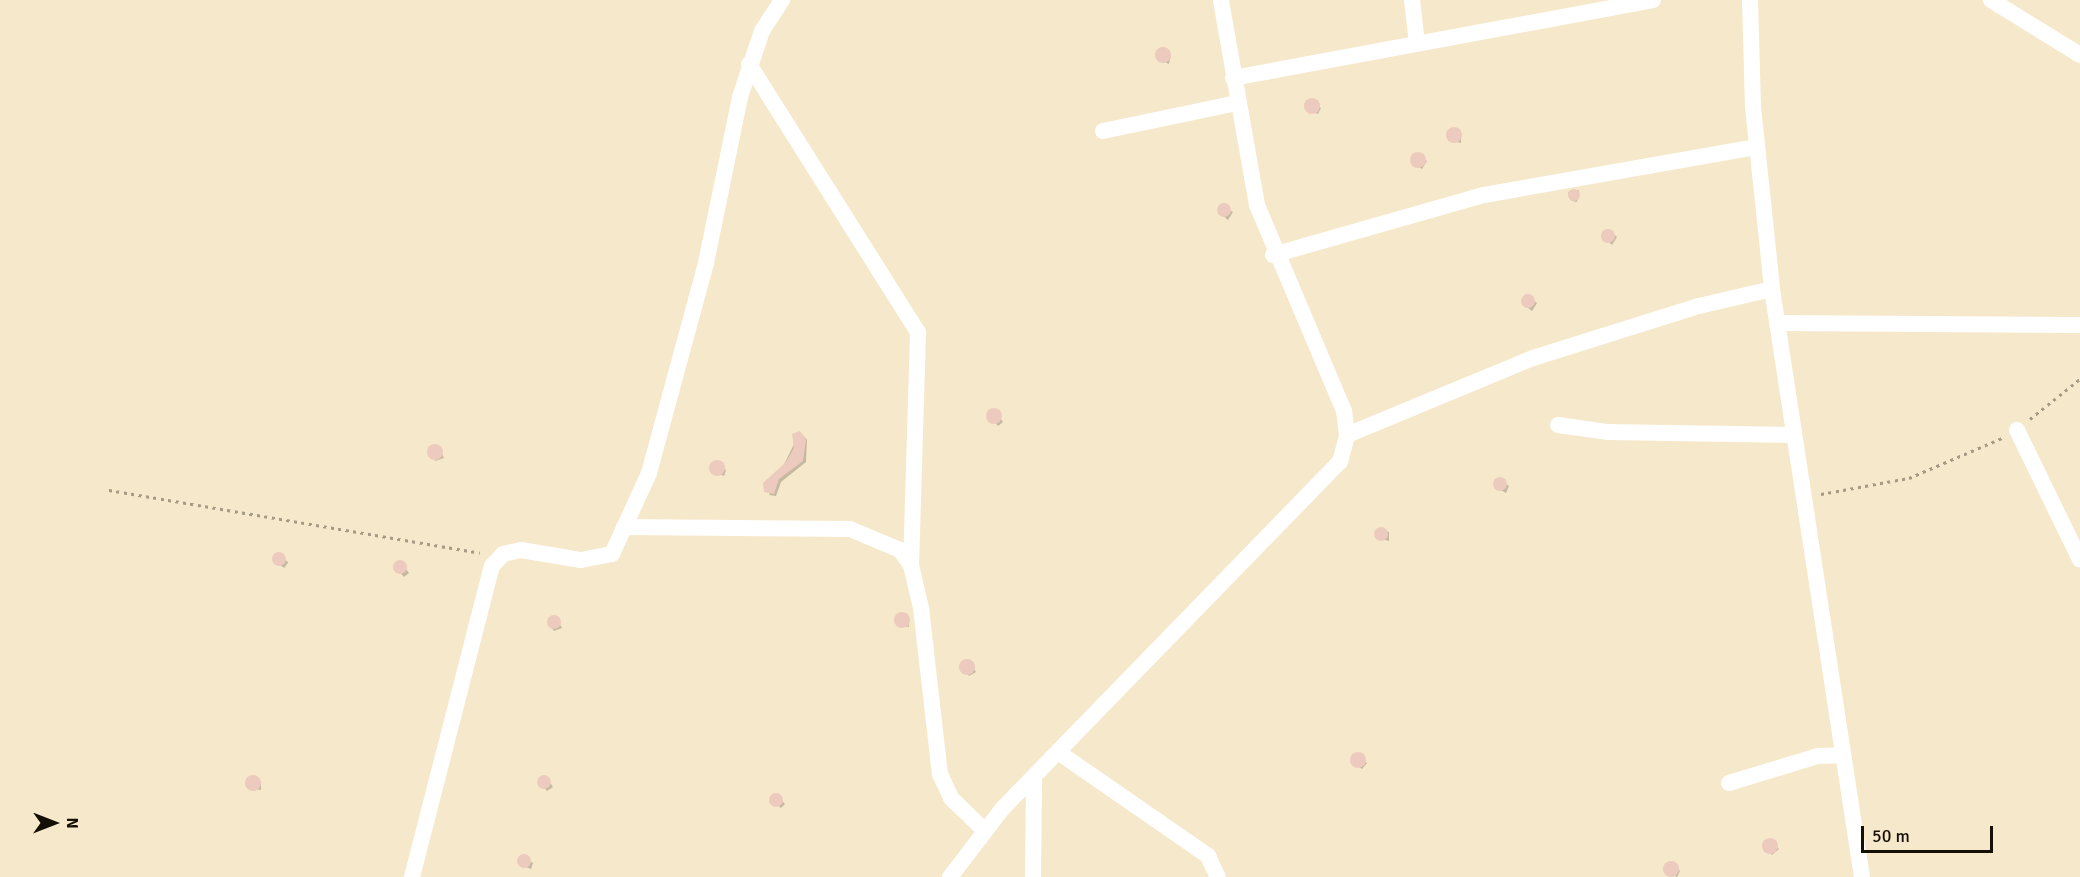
<!DOCTYPE html>
<html>
<head>
<meta charset="utf-8">
<style>
  body { margin:0 }
  #map { position:relative; width:2080px; height:877px; overflow:hidden; background:#f6e8ca; font-family:Signika,sans-serif }
  div>[style] { position:absolute }
  .shadow>* { inset:0; background:#0003; transform-origin:0 0 }
  .building>* { inset:0; background:#eccabd }
  .round { border-radius:50% }
  .path>* { height:3px; margin-top:-1.5px; transform-origin:0; background:repeating-linear-gradient(90deg,#a59a83 0 3px,transparent 0 7.5px) }
  .minor>* { height:16px; margin:-8px; padding:0 8px; transform-origin:8px; border-radius:8px; background:#fff }
  span { translate:-50% -50%; white-space:nowrap; text-align:center; line-height:1.15; -webkit-text-stroke:4.5px #f6e8ca; paint-order:stroke }
  .north { position:absolute; left:24px; top:793px; width:60px; height:60px; -webkit-text-stroke:4px #f6e8ca; paint-order:stroke; rotate:90deg; font-size:16px; font-weight:700; line-height:24px; text-align:center; color:#151006 }
  .north::after { content:''; display:block; margin:auto; width:21px; height:27px; background:#151006; clip-path:polygon(50% 0,100% 100%,50% 72%,0 100%) }
  .scale { position:absolute; left:1861px; top:826px; width:132px; height:27px; box-sizing:border-box; border:3px solid #151006; border-top:0; padding-left:8px; font-size:18px; line-height:21px; white-space:nowrap; color:#151006; -webkit-text-stroke:4px #f6e8ca; paint-order:stroke }
</style>
</head>
<body>
<div id="map">
  <div class="shadow">
    <div style="clip-path:polygon(1161px 49px,1171px 54px,1169px 64px,1160px 60px)"></div>
    <div style="clip-path:polygon(1310px 101px,1321px 108px,1318px 114px,1307px 109px)"></div>
    <div style="clip-path:polygon(1458px 131px,1461px 133px,1461px 143px,1450px 140px,1449px 133px)"></div>
    <div style="clip-path:polygon(1416px 155px,1427px 161px,1422px 169px,1412px 162px)"></div>
    <div style="clip-path:polygon(1579px 190px,1577px 202px,1572px 201px,1568px 192px)"></div>
    <div style="clip-path:polygon(1222px 205px,1233px 212px,1228px 220px,1218px 211px)"></div>
    <div style="clip-path:polygon(1608px 230px,1617px 237px,1612px 245px,1603px 236px)"></div>
    <div style="clip-path:polygon(1526px 296px,1537px 303px,1532px 311px,1523px 304px)"></div>
    <div style="clip-path:polygon(995px 411px,1003px 422px,998px 426px,989px 415px)"></div>
    <div style="clip-path:polygon(800px 432px,807px 440px,806px 462px,781px 482px,776px 496px,769px 495px)"></div>
    <div style="clip-path:polygon(439px 448px,444px 458px,435px 461px,431px 449px)"></div>
    <div style="clip-path:polygon(715px 463px,726px 470px,724px 476px,712px 471px)"></div>
    <div style="clip-path:polygon(1498px 479px,1509px 486px,1506px 493px,1495px 487px)"></div>
    <div style="clip-path:polygon(1378px 529px,1389px 532px,1389px 541px,1378px 538px)"></div>
    <div style="left:277px;top:554px;width:14px;height:7px;rotate:36deg"></div>
    <div style="clip-path:polygon(401px 562px,409px 573px,404px 577px,394px 566px)"></div>
    <div style="clip-path:polygon(898px 616px,908px 618px,909px 627px,898px 625px)"></div>
    <div style="clip-path:polygon(556px 617px,562px 628px,554px 631px,548px 623px)"></div>
    <div style="clip-path:polygon(969px 661px,976px 672px,969px 676px,962px 667px)"></div>
    <div style="clip-path:polygon(1355px 755px,1367px 763px,1362px 769px,1353px 763px)"></div>
    <div style="clip-path:polygon(546px 777px,553px 787px,547px 791px,539px 781px)"></div>
    <div style="clip-path:polygon(250px 779px,261px 782px,261px 790px,250px 788px)"></div>
    <div style="clip-path:polygon(776px 794px,785px 804px,781px 808px,771px 800px)"></div>
    <div style="clip-path:polygon(1770px 840px,1779px 849px,1772px 855px,1765px 848px)"></div>
    <div style="clip-path:polygon(522px 856px,533px 863px,531px 869px,519px 864px)"></div>
    <div style="clip-path:polygon(1669px 864px,1680px 871px,1677px 877px,1665px 871px)"></div>
  </div>
  <div class="building">
    <div class="round" style="left:1155px;top:47px;width:16px;height:16px"></div>
    <div class="round" style="left:1304px;top:98px;width:16px;height:16px"></div>
    <div class="round" style="left:1446px;top:127px;width:16px;height:16px"></div>
    <div class="round" style="left:1410px;top:152px;width:16px;height:16px"></div>
    <div class="round" style="left:1568px;top:189px;width:12px;height:12px"></div>
    <div class="round" style="left:1217px;top:203px;width:14px;height:14px"></div>
    <div class="round" style="left:1601px;top:229px;width:14px;height:14px"></div>
    <div class="round" style="left:1521px;top:294px;width:14px;height:14px"></div>
    <div class="round" style="left:986px;top:408px;width:16px;height:16px"></div>
    <div style="clip-path:polygon(800px 431px,806px 440px,803px 461px,779px 479px,774px 494px,764px 492px,763px 483px,786px 462px,794px 448px,792px 434px)"></div>
    <div class="round" style="left:427px;top:444px;width:16px;height:16px"></div>
    <div class="round" style="left:709px;top:460px;width:16px;height:16px"></div>
    <div class="round" style="left:1493px;top:477px;width:14px;height:14px"></div>
    <div class="round" style="left:1374px;top:527px;width:14px;height:14px"></div>
    <div class="round" style="left:272px;top:552px;width:14px;height:14px"></div>
    <div class="round" style="left:393px;top:560px;width:14px;height:14px"></div>
    <div class="round" style="left:894px;top:612px;width:16px;height:16px"></div>
    <div class="round" style="left:547px;top:615px;width:14px;height:14px"></div>
    <div class="round" style="left:959px;top:659px;width:16px;height:16px"></div>
    <div class="round" style="left:1350px;top:752px;width:16px;height:16px"></div>
    <div class="round" style="left:537px;top:775px;width:14px;height:14px"></div>
    <div class="round" style="left:245px;top:775px;width:16px;height:16px"></div>
    <div class="round" style="left:769px;top:793px;width:14px;height:14px"></div>
    <div class="round" style="left:1762px;top:838px;width:16px;height:16px"></div>
    <div class="round" style="left:517px;top:854px;width:14px;height:14px"></div>
    <div class="round" style="left:1663px;top:861px;width:16px;height:16px"></div>
  </div>
  <div class="path">
    <div style="left:2030px;top:419px;width:64px;rotate:-38.7deg"></div>
    <div style="left:109px;top:490px;width:376px;rotate:9.6deg"></div>
    <div style="left:1821px;top:494px;width:89px;rotate:-10.3deg"></div>
    <div style="left:1909px;top:478px;width:101px;rotate:-23.3deg"></div>
  </div>
  <div class="minor">
    <div style="left:1412px;top:0;width:44px;rotate:83.5deg"></div>
    <div style="left:1750px;top:0;width:107px;rotate:88.4deg"></div>
    <div style="left:1753px;top:107px;width:183px;rotate:84deg"></div>
    <div style="left:1772px;top:289px;width:595px;rotate:81.3deg"></div>
    <div style="left:1991px;top:0;width:105px;rotate:31.7deg"></div>
    <div style="left:749px;top:64px;width:317px;rotate:57.8deg"></div>
    <div style="left:918px;top:332px;width:233px;rotate:91.7deg"></div>
    <div style="left:1233px;top:78px;width:427px;rotate:-10.5deg"></div>
    <div style="left:1103px;top:131px;width:137px;rotate:-11.8deg"></div>
    <div style="left:1273px;top:255px;width:219px;rotate:-15.9deg"></div>
    <div style="left:1484px;top:195px;width:277px;rotate:-10deg"></div>
    <div style="left:1778px;top:323px;width:302px;rotate:0.4deg"></div>
    <div style="left:1558px;top:425px;width:49px;rotate:8.1deg"></div>
    <div style="left:1607px;top:432px;width:186px;rotate:0.9deg"></div>
    <div style="left:2017px;top:430px;width:144px;rotate:64.1deg"></div>
    <div style="left:1347px;top:435px;width:201px;rotate:-22.5deg"></div>
    <div style="left:1533px;top:358px;width:174px;rotate:-17.4deg"></div>
    <div style="left:1699px;top:306px;width:75px;rotate:-13.1deg"></div>
    <div style="left:624px;top:527px;width:226px;rotate:0.5deg"></div>
    <div style="left:850px;top:529px;width:54px;rotate:22.8deg"></div>
    <div style="left:900px;top:550px;width:19px;rotate:54deg"></div>
    <div style="left:911px;top:565px;width:44px;rotate:76.9deg"></div>
    <div style="left:921px;top:608px;width:167px;rotate:83.5deg"></div>
    <div style="left:940px;top:774px;width:26px;rotate:65deg"></div>
    <div style="left:951px;top:798px;width:46px;rotate:44.1deg"></div>
    <div style="left:1058px;top:752px;width:183px;rotate:34.7deg"></div>
    <div style="left:1208px;top:856px;width:23px;rotate:65deg"></div>
    <div style="left:1729px;top:783px;width:93px;rotate:-16.9deg"></div>
    <div style="left:1818px;top:756px;width:24px;rotate:-2deg"></div>
    <div style="left:412px;top:877px;width:321px;rotate:-75.6deg"></div>
    <div style="left:492px;top:566px;width:16px;rotate:-47deg"></div>
    <div style="left:503px;top:554px;width:18px;rotate:-13deg"></div>
    <div style="left:521px;top:550px;width:61px;rotate:9.5deg"></div>
    <div style="left:581px;top:560px;width:32px;rotate:-11deg"></div>
    <div style="left:612px;top:554px;width:89px;rotate:-65.4deg"></div>
    <div style="left:649px;top:473px;width:218px;rotate:-74.8deg"></div>
    <div style="left:706px;top:263px;width:169px;rotate:-78.4deg"></div>
    <div style="left:740px;top:97px;width:70px;rotate:-71.6deg"></div>
    <div style="left:762px;top:31px;width:37px;rotate:-57deg"></div>
    <div style="left:950px;top:877px;width:87px;rotate:-52.5deg"></div>
    <div style="left:1003px;top:808px;width:483px;rotate:-45.8deg"></div>
    <div style="left:1340px;top:462px;width:28px;rotate:-75deg"></div>
    <div style="left:1347px;top:435px;width:24px;rotate:-97deg"></div>
    <div style="left:1344px;top:411px;width:224px;rotate:-112.9deg"></div>
    <div style="left:1257px;top:205px;width:208px;rotate:-100deg"></div>
    <div style="left:1033px;top:877px;width:101px;rotate:-89.4deg"></div>
  </div>
  <div class="north">N</div>
  <div class="scale">50 m</div>
</div>
</body>
</html>
